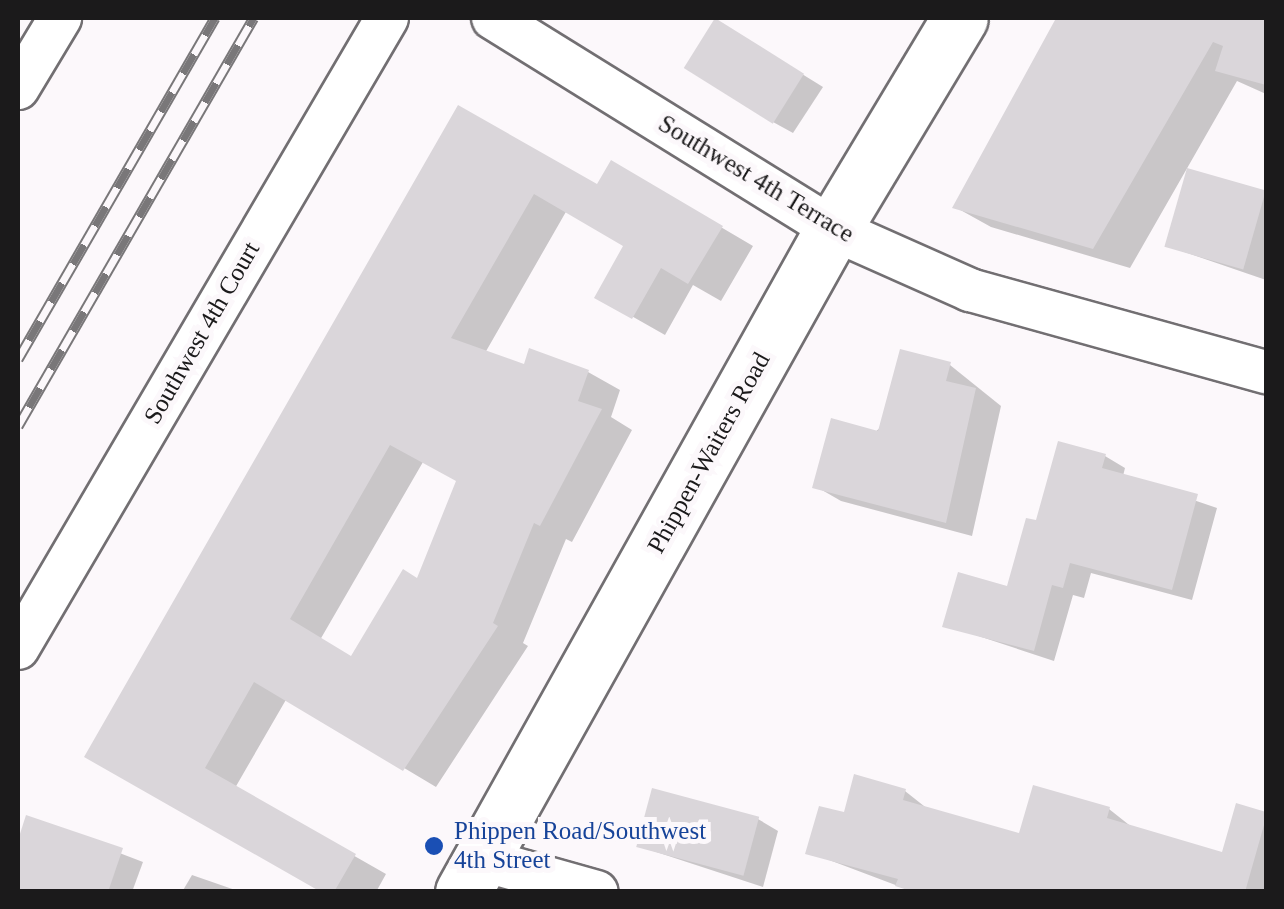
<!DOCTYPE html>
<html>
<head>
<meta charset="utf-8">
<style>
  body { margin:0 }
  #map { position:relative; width:1284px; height:909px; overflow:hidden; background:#fcf8fb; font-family:"Times New Roman",serif }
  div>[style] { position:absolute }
  .shadow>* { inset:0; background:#0003 }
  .building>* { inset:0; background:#dad6da; transform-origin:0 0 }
  .roads { filter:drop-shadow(2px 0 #726f72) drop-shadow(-2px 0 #726f72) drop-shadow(0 2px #726f72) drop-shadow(0 -2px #726f72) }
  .street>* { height:42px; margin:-21px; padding:0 21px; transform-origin:21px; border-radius:21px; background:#fff }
  .secondary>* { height:55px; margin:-27.5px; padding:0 27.5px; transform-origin:27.5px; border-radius:27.5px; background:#fff }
  .rail>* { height:11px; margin-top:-5.5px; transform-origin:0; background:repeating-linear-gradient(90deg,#fcf8fb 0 22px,#797779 0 44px); box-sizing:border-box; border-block:2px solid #797779 }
  .dots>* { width:28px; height:28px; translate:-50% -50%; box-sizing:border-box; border:5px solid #fcf8fb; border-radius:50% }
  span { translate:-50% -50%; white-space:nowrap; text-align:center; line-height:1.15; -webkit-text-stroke:10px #fcf8fb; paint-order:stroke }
  .street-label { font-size:25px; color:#1b1a1b }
  .transit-label { font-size:25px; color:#164399 }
  .left { translate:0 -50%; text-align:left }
  .frame { position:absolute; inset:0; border:20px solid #1b1a1b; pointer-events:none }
</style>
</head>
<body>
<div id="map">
  <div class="shadow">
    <div style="clip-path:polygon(1074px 18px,1266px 18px,1266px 94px,1237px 81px,1130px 268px,991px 227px,955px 207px)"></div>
    <div style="clip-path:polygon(736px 33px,823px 87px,793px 133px,773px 122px)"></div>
    <div style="clip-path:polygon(evenodd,459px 108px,598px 187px,612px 163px,753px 246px,721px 301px,693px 285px,665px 335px,598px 297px,627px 246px,567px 210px,485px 353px,525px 367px,588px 372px,620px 390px,611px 417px,632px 430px,572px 542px,566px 539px,523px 643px,528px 646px,436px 787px,287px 698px,235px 788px,386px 874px,376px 892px,325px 892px,88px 756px,459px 108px,423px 462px,459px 481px,418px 581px,352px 659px,320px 640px,423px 462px)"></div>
    <div style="clip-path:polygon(1189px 172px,1266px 193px,1266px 280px,1167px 246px)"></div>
    <div style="clip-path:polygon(950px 365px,1001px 406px,972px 536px,841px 501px,815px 486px)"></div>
    <div style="clip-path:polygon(1105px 456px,1125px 468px,1123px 476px,1217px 508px,1192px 600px,1091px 573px,1084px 598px,1073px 595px,1054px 661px,945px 625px,1009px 589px,1038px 524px)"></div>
    <div style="clip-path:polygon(905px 791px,929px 810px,1021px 836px,1109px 809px,1133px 828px,1224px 855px,1238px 807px,1266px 815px,1266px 892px,914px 892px,808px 852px,845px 816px)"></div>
    <div style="clip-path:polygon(28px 818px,143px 862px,132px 892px,18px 889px,18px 847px)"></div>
    <div style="clip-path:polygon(758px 819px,778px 831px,763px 887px,638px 846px)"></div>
    <div style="clip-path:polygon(192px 875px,241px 892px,182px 892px)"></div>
  </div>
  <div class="building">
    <div style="left:715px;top:18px;width:105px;height:59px;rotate:32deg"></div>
    <div style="clip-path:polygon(1071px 18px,1266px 18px,1266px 85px,1215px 71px,1223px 46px,1213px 42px,1093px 249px,952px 208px,1055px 20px)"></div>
    <div style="clip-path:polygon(evenodd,458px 105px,597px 184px,611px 160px,723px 226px,688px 284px,661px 268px,632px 319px,594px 298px,623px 246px,534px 194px,451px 338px,524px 364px,529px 348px,589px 370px,578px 401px,602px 409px,540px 526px,534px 523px,493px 623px,498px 626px,403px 771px,254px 682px,205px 768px,356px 854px,334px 892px,321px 892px,84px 757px,458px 105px,390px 445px,456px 481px,417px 578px,403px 569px,351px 656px,290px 619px,390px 445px)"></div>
    <div style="left:1187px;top:168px;width:82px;height:82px;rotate:16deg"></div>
    <div style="clip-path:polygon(900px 349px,951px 362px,946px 381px,976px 388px,946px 523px,812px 488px,831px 418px,878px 431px)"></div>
    <div style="clip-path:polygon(1058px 441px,1106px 454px,1102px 468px,1198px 494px,1172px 590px,1070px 563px,1063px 588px,1052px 585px,1034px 651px,942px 627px,958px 572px,1007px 586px,1026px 518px,1036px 520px)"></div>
    <div style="clip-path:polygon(854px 774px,906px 789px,903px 800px,1019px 833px,1033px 785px,1110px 807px,1107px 818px,1222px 852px,1236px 803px,1266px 812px,1266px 818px,1245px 892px,914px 892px,895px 886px,898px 879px,805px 854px,819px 806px,844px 812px)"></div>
    <div style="left:652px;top:788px;width:111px;height:61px;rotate:15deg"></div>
    <div style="clip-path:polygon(26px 815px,123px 848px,108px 892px,18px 892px,18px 840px)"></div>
  </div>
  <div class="roads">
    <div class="street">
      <div style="left:493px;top:18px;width:400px;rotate:31.8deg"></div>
      <div style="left:833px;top:229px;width:150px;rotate:24deg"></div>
      <div style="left:970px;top:290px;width:307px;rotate:15.5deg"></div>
      <div style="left:18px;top:88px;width:82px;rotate:-59deg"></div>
      <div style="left:18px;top:648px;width:730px;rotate:-59.64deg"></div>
      <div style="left:483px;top:860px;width:118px;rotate:15.7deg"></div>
    </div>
    <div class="secondary">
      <div style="left:463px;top:892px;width:759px;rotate:-60.84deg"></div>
      <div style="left:833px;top:229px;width:246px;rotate:-59deg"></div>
    </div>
  </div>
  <div class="rail">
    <div style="left:18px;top:359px;width:394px;rotate:-60deg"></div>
    <div style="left:18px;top:426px;width:471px;rotate:-60deg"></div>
  </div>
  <div class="dots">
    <div style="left:434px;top:846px;background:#1a4fb4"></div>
  </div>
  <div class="street-label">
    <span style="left:756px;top:179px;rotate:31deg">Southwest 4th Terrace</span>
    <span style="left:202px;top:333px;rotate:-60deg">Southwest 4th Court</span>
    <span style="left:709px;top:453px;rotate:-61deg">Phippen-Waiters Road</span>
  </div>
  <div class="transit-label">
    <span class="left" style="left:454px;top:846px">Phippen Road/Southwest<br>4th Street</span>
  </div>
  <div class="frame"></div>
</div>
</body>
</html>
